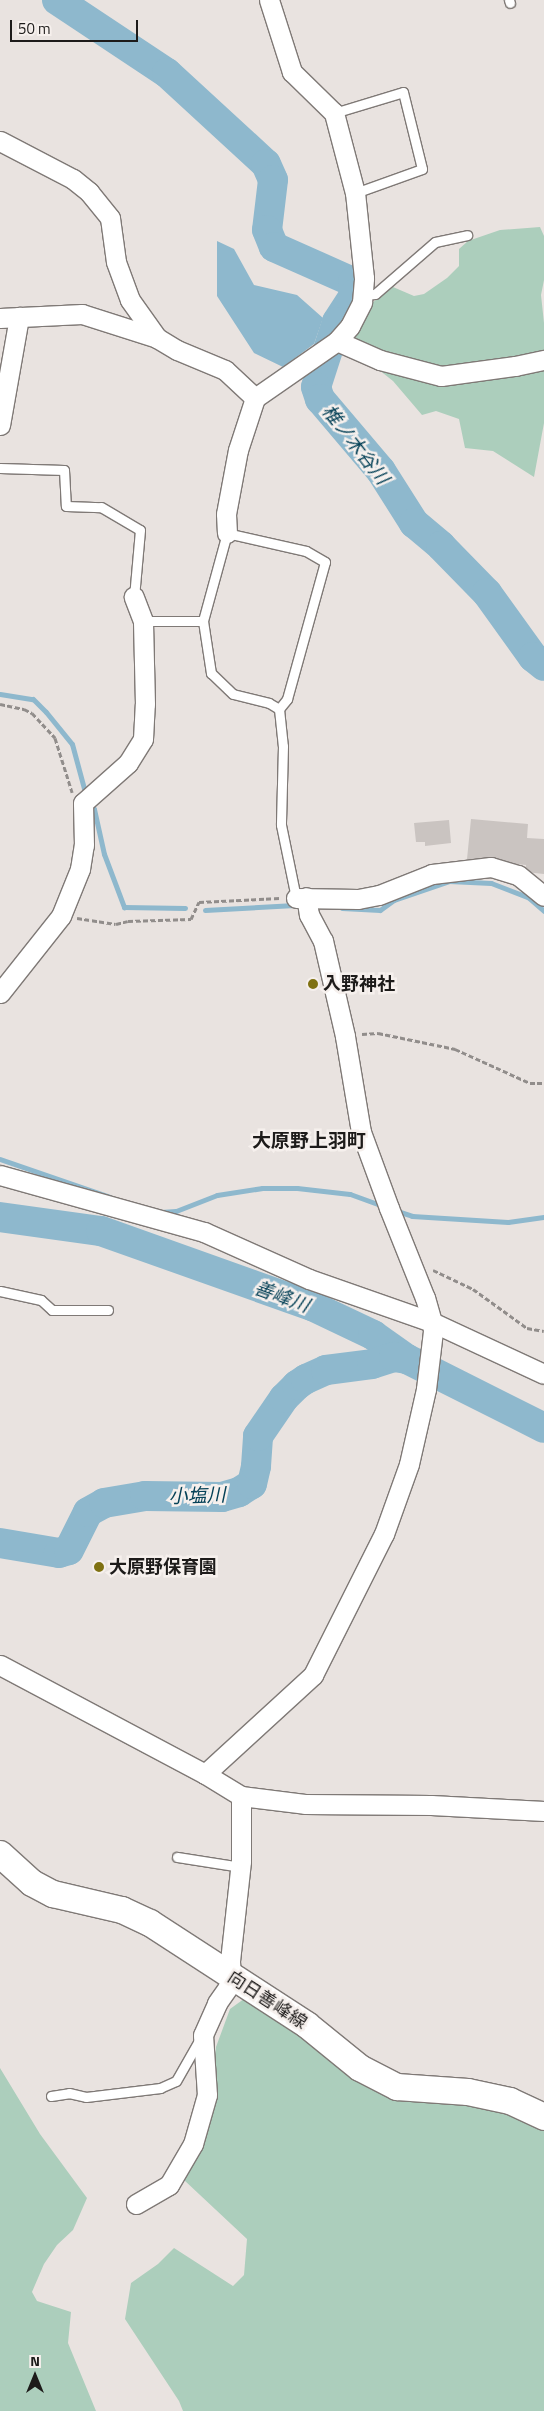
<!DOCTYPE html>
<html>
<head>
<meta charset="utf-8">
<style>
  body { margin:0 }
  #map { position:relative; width:544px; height:2411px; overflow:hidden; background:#e9e3e0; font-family:"Titillium Web","Noto Sans JP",sans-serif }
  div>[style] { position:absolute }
  .green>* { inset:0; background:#accebc }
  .water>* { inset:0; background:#8eb8cd }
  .stream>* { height:5px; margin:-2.5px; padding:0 2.5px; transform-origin:2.5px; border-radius:2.5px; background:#8eb8cd }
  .river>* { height:30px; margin:-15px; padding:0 15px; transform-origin:15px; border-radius:15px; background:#8eb8cd }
  .building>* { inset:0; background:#cac4c1 }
  .path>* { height:3px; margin-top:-1.5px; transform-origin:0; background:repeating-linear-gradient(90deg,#918d8b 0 5px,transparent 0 7.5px) }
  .roads { filter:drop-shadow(1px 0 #7f7976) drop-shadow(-1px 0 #7f7976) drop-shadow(0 1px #7f7976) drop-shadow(0 -1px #7f7976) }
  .service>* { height:9px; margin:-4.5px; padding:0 4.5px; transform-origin:4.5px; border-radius:4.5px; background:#fff }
  .minor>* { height:19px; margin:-9.5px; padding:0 9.5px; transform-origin:9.5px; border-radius:9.5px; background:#fff }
  .secondary>* { height:26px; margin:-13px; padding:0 13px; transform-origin:13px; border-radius:13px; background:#fff }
  .dots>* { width:14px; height:14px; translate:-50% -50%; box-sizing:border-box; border:2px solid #f6f0ed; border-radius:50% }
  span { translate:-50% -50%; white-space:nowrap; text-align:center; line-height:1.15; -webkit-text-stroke:5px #f6f0ed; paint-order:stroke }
  .poi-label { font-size:18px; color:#1d1b1a; font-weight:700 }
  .left { translate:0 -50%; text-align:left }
  .street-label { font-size:18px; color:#1d1b1a }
  .water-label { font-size:19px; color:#054157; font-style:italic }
  .neighbourhood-label { font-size:19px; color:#1d1b1a; font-weight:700 }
  .north { position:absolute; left:10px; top:2351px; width:50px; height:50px; -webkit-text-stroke:4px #f6f0ed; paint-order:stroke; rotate:0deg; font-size:14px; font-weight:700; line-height:20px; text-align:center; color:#1d1b1a }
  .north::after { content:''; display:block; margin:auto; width:18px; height:22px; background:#1d1b1a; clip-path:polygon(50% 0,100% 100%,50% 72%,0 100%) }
  .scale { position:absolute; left:10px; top:20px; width:128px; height:22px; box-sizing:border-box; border:2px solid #1d1b1a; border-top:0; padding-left:6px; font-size:15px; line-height:18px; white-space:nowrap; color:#1d1b1a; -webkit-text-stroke:4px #f6f0ed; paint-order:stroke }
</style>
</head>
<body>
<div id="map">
  <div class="green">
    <div style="clip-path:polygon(540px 227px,544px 236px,544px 280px,541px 295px,544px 323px,544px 423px,534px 477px,493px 451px,465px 448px,459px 419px,436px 411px,422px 415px,393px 381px,345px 343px,368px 306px,393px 287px,414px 296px,424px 294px,447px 278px,459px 266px,459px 249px,468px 241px,500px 230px)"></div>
    <div style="clip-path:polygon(248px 1996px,388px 2091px,505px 2107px,544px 2128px,544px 2411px,183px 2411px,179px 2401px,125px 2319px,131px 2283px,158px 2264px,174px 2248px,233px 2286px,244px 2275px,247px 2239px,184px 2180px,209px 2110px,216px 2047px,230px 2009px)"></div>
    <div style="clip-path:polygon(0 2068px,40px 2134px,87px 2198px,73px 2230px,57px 2245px,44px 2264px,32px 2292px,37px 2301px,71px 2312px,68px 2343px,96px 2411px,0 2411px)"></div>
  </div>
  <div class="water">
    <div style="clip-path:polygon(217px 241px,234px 249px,254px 285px,297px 295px,323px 318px,314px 344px,283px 367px,254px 353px,217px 296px)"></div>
  </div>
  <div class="stream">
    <div style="left:0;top:694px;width:33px;rotate:9deg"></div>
    <div style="left:33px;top:699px;width:18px;rotate:45deg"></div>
    <div style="left:46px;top:712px;width:41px;rotate:50.9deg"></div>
    <div style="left:72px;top:744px;width:54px;rotate:74.9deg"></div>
    <div style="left:90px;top:803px;width:7px;rotate:56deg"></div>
    <div style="left:94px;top:809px;width:46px;rotate:77.5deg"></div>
    <div style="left:104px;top:854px;width:57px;rotate:69.3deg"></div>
    <div style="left:124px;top:907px;width:61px;rotate:0.9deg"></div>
    <div style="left:342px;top:908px;width:38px;rotate:3deg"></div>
    <div style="left:380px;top:910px;width:17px;rotate:-36deg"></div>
    <div style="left:394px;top:900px;width:58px;rotate:-19.1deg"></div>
    <div style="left:449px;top:881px;width:42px;rotate:2.7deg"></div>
    <div style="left:491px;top:883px;width:40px;rotate:21deg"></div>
    <div style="left:528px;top:897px;width:21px;rotate:41deg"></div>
    <div style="left:205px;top:910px;width:90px;rotate:-3.2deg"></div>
    <div style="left:0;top:1159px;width:116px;rotate:19.1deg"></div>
    <div style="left:397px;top:1211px;width:16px;rotate:18deg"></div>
    <div style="left:412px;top:1216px;width:96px;rotate:3.6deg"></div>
    <div style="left:508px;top:1222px;width:36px;rotate:-8deg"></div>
    <div style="left:161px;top:1212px;width:15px;rotate:-4deg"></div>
    <div style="left:176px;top:1211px;width:44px;rotate:-21.3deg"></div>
    <div style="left:217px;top:1195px;width:46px;rotate:-8.8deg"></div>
    <div style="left:262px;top:1188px;width:35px"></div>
    <div style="left:297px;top:1188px;width:53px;rotate:6.5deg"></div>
    <div style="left:350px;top:1194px;width:30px;rotate:20deg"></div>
  </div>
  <div class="river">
    <div style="left:57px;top:0;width:132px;rotate:33.6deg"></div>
    <div style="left:167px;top:73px;width:134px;rotate:42.6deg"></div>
    <div style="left:266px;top:164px;width:17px;rotate:66deg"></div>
    <div style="left:273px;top:180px;width:50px;rotate:96.8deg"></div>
    <div style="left:267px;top:230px;width:18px;rotate:68deg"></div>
    <div style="left:274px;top:247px;width:86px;rotate:23.9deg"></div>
    <div style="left:353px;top:282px;width:12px;rotate:81deg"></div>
    <div style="left:355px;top:294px;width:33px;rotate:123deg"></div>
    <div style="left:337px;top:322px;width:68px;rotate:107.9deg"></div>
    <div style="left:316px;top:387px;width:13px;rotate:72deg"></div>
    <div style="left:320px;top:399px;width:94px;rotate:49.7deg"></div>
    <div style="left:381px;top:471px;width:62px;rotate:57.6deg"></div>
    <div style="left:414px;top:523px;width:35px;rotate:40deg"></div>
    <div style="left:441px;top:546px;width:66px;rotate:45.6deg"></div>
    <div style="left:487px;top:593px;width:79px;rotate:54.3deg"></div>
    <div style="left:533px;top:657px;width:14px;rotate:39deg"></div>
    <div style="left:0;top:1217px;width:102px;rotate:7.9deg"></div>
    <div style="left:101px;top:1231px;width:224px;rotate:19.6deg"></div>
    <div style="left:312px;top:1306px;width:68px;rotate:25.4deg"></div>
    <div style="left:373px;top:1335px;width:42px;rotate:35.2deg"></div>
    <div style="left:407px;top:1359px;width:153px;rotate:26.7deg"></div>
    <div style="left:0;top:1543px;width:60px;rotate:9.6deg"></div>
    <div style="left:59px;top:1553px;width:10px;rotate:-17deg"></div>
    <div style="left:69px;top:1550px;width:42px;rotate:-63.4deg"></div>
    <div style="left:88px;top:1512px;width:18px;rotate:-29deg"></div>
    <div style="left:104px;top:1503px;width:42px;rotate:-9.7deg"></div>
    <div style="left:145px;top:1496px;width:77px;rotate:0.7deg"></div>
    <div style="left:222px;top:1497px;width:18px;rotate:-16deg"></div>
    <div style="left:239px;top:1492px;width:15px;rotate:-32deg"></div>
    <div style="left:252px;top:1484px;width:18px;rotate:-77deg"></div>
    <div style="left:256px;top:1466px;width:30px;rotate:-86deg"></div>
    <div style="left:258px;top:1436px;width:46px;rotate:-55.6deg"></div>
    <div style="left:284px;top:1398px;width:18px;rotate:-45deg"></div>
    <div style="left:297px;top:1385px;width:11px;rotate:-34deg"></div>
    <div style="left:306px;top:1379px;width:22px;rotate:-24deg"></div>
    <div style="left:326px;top:1370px;width:46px;rotate:-7.4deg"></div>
    <div style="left:372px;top:1364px;width:23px;rotate:-18deg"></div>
    <div style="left:394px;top:1357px;width:13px;rotate:9deg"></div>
  </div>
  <div class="building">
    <div style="clip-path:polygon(471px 819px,528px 824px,527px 838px,544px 839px,544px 874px,525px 872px,526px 865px,467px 859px)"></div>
    <div style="clip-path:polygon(449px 820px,451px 843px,425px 846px,425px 842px,416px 842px,414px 823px)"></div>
  </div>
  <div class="path">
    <div style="left:0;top:704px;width:25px;rotate:12deg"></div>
    <div style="left:24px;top:709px;width:9px;rotate:27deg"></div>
    <div style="left:32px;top:713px;width:34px;rotate:47deg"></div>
    <div style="left:55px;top:738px;width:57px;rotate:72.5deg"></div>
    <div style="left:77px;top:918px;width:39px;rotate:9deg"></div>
    <div style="left:116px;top:924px;width:12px;rotate:-14deg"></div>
    <div style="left:128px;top:921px;width:63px;rotate:-1.8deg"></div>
    <div style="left:191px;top:919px;width:19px;rotate:-65deg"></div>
    <div style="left:199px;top:902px;width:81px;rotate:-2.8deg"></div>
    <div style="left:362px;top:1034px;width:16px;rotate:-4deg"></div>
    <div style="left:378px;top:1033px;width:79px;rotate:11.7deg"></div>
    <div style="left:455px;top:1049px;width:82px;rotate:24.4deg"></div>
    <div style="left:530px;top:1083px;width:14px"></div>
    <div style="left:433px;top:1270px;width:44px;rotate:25.4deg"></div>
    <div style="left:473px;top:1289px;width:67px;rotate:35.8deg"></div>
    <div style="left:527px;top:1328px;width:17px;rotate:10deg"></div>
  </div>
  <div class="roads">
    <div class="service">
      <div style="left:509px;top:0;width:3px;rotate:72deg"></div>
      <div style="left:334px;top:113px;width:72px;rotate:-16.9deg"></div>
      <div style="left:403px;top:92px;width:79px;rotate:76.1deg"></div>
      <div style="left:422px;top:169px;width:71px;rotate:160.3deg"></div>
      <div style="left:363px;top:295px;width:12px;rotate:-5deg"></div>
      <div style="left:375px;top:294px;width:79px;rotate:-40.9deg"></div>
      <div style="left:435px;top:242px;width:33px;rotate:-12deg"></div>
      <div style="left:0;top:468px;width:64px;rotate:1.8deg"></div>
      <div style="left:64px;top:470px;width:36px;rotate:87deg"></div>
      <div style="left:66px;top:506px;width:35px;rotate:2deg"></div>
      <div style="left:101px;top:507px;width:45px;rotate:30.5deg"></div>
      <div style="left:140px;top:530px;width:67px;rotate:95.1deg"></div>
      <div style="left:143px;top:621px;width:60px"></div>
      <div style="left:279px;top:709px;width:13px;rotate:-51deg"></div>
      <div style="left:287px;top:699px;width:142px;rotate:-74.5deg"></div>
      <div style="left:325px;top:562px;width:22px;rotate:-150deg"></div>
      <div style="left:306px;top:551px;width:81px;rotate:-167.2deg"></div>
      <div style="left:227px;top:533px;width:91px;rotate:105.3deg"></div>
      <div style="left:203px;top:621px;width:53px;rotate:81.3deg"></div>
      <div style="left:211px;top:673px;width:30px;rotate:44deg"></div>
      <div style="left:233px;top:694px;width:37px;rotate:14deg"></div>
      <div style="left:269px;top:703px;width:12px;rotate:31deg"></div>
      <div style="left:279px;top:709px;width:37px;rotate:84deg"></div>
      <div style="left:283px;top:746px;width:79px;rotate:91.5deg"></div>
      <div style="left:281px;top:825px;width:75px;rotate:78.4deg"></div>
      <div style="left:0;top:1291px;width:42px;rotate:12.4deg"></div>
      <div style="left:41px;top:1300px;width:15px;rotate:42deg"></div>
      <div style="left:52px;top:1310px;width:56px"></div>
      <div style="left:177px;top:1857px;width:65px;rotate:8.9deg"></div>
      <div style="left:51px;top:2096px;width:18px;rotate:-9deg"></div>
      <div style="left:69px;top:2093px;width:17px;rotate:13deg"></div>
      <div style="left:86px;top:2097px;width:75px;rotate:-6.9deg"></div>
      <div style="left:160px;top:2088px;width:17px;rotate:-24deg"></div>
      <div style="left:176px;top:2081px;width:51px;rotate:-60.4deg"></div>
    </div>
    <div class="minor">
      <div style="left:0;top:141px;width:82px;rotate:27.5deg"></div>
      <div style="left:73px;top:179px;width:21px;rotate:39deg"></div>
      <div style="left:89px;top:192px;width:33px;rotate:51deg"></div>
      <div style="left:110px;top:218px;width:44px;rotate:82.2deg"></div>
      <div style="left:116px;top:262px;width:40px;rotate:69.8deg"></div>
      <div style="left:130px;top:300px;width:47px;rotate:54.6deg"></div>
      <div style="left:0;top:318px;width:82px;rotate:-2.8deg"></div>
      <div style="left:82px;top:314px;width:79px;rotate:17.7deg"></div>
      <div style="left:157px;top:338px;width:23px;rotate:31deg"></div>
      <div style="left:177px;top:350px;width:52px;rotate:22.6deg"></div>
      <div style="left:225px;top:370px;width:41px;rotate:43deg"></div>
      <div style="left:337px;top:341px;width:47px;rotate:23.8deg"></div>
      <div style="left:380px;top:360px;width:63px;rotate:14.7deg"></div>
      <div style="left:441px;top:376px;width:75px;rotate:-7.7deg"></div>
      <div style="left:515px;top:366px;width:30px;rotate:-12deg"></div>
      <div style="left:0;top:425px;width:110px;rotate:-80deg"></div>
      <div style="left:227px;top:533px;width:19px;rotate:-93deg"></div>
      <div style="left:226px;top:514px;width:65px;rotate:-79.4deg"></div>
      <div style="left:238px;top:450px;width:55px;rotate:-71.9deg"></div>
      <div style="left:255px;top:398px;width:100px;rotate:-34.8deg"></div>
      <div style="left:337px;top:341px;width:20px;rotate:-49deg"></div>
      <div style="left:350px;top:326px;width:27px;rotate:-63deg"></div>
      <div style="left:362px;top:302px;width:24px;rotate:-85deg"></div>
      <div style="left:364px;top:278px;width:85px;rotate:-96deg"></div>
      <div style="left:355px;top:193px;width:83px;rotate:-104.7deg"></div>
      <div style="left:334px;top:113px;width:59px;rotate:-135.7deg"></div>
      <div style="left:292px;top:72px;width:76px;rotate:-107.7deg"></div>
      <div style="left:296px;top:898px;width:62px;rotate:0.9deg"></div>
      <div style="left:358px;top:899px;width:21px;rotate:-11deg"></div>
      <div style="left:379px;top:895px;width:57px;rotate:-21.6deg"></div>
      <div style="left:432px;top:874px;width:59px;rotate:-6.8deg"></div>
      <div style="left:491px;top:867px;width:28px;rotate:17deg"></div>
      <div style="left:518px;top:875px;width:33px;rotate:39deg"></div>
      <div style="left:0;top:993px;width:98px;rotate:-51.6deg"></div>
      <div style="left:61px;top:916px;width:51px;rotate:-68deg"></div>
      <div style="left:80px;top:869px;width:24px;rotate:-81deg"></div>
      <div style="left:84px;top:845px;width:42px;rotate:-91.4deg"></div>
      <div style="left:83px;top:803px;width:60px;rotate:-41.6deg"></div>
      <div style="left:128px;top:763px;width:28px;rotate:-58deg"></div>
      <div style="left:143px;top:739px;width:35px;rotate:-87deg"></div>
      <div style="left:145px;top:704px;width:83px;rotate:-91.4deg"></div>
      <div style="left:143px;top:621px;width:26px;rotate:-111deg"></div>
      <div style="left:0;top:1175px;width:212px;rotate:15.6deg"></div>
      <div style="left:204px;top:1232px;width:115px;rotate:24.1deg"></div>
      <div style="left:309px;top:1279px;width:130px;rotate:19.3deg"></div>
      <div style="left:432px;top:1322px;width:123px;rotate:24.9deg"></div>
      <div style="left:0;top:1665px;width:232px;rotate:28deg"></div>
      <div style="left:205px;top:1774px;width:42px;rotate:31.4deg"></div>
      <div style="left:241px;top:1796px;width:64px;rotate:7.1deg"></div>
      <div style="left:305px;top:1804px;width:126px;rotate:0.5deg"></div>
      <div style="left:431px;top:1805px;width:113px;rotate:3deg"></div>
      <div style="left:205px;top:1774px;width:147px;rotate:-42.5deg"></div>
      <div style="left:313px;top:1675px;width:158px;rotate:-63.3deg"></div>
      <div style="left:384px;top:1534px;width:74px;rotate:-70.3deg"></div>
      <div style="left:409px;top:1464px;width:77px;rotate:-77.2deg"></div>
      <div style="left:426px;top:1389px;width:58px;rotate:-83.1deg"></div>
      <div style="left:433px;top:1331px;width:9px;rotate:-96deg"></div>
      <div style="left:432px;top:1322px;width:25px;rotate:-106deg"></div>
      <div style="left:425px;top:1298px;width:97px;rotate:-111.8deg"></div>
      <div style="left:389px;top:1208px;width:81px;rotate:-110.2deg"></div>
      <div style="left:361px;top:1132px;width:97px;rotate:-99.5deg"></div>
      <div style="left:345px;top:1036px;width:98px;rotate:-103deg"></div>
      <div style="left:323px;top:941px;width:30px;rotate:-118deg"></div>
      <div style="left:309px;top:915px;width:18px;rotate:-99deg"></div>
      <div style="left:136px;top:2204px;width:38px;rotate:-30deg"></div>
      <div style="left:169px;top:2185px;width:48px;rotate:-59.7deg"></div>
      <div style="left:193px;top:2144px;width:51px;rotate:-74.1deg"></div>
      <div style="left:207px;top:2095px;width:60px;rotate:-93.8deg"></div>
      <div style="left:203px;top:2035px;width:35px;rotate:-66deg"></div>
      <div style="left:217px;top:2003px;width:19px;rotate:-55deg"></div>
      <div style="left:228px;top:1987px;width:11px;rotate:-75deg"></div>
      <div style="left:231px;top:1976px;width:15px;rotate:-94deg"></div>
      <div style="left:230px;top:1961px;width:101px;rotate:-83.7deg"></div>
      <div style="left:241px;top:1861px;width:65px;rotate:-90deg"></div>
    </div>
    <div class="secondary">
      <div style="left:0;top:1854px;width:43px;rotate:42.2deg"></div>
      <div style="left:32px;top:1883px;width:24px;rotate:28deg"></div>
      <div style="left:53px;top:1894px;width:71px;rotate:13.1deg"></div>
      <div style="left:122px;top:1910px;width:31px;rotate:25deg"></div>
      <div style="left:150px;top:1923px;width:187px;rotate:33deg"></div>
      <div style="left:307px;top:2025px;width:68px;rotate:39.1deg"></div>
      <div style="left:360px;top:2068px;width:42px;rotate:27.2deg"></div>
      <div style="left:397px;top:2087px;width:71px;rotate:4deg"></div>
      <div style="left:468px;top:2092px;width:43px;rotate:12.1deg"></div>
      <div style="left:510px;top:2101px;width:38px;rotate:25deg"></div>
    </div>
  </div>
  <div class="dots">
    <div style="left:313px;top:984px;background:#7f7112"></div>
    <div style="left:99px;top:1567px;background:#7f7112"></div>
  </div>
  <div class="poi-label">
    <span class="left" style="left:323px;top:984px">入野神社</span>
    <span class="left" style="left:109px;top:1567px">大原野保育園</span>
  </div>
  <div class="street-label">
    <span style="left:267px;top:2000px;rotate:33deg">向日善峰線</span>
  </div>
  <div class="water-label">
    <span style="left:356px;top:444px;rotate:52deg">椎ノ木谷川</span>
    <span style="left:282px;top:1296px;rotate:20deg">善峰川</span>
    <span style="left:197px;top:1495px;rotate:-2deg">小塩川</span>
  </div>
  <div class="neighbourhood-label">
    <span style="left:309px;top:1140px">大原野上羽町</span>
  </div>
  <div class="north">N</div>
  <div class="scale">50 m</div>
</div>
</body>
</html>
